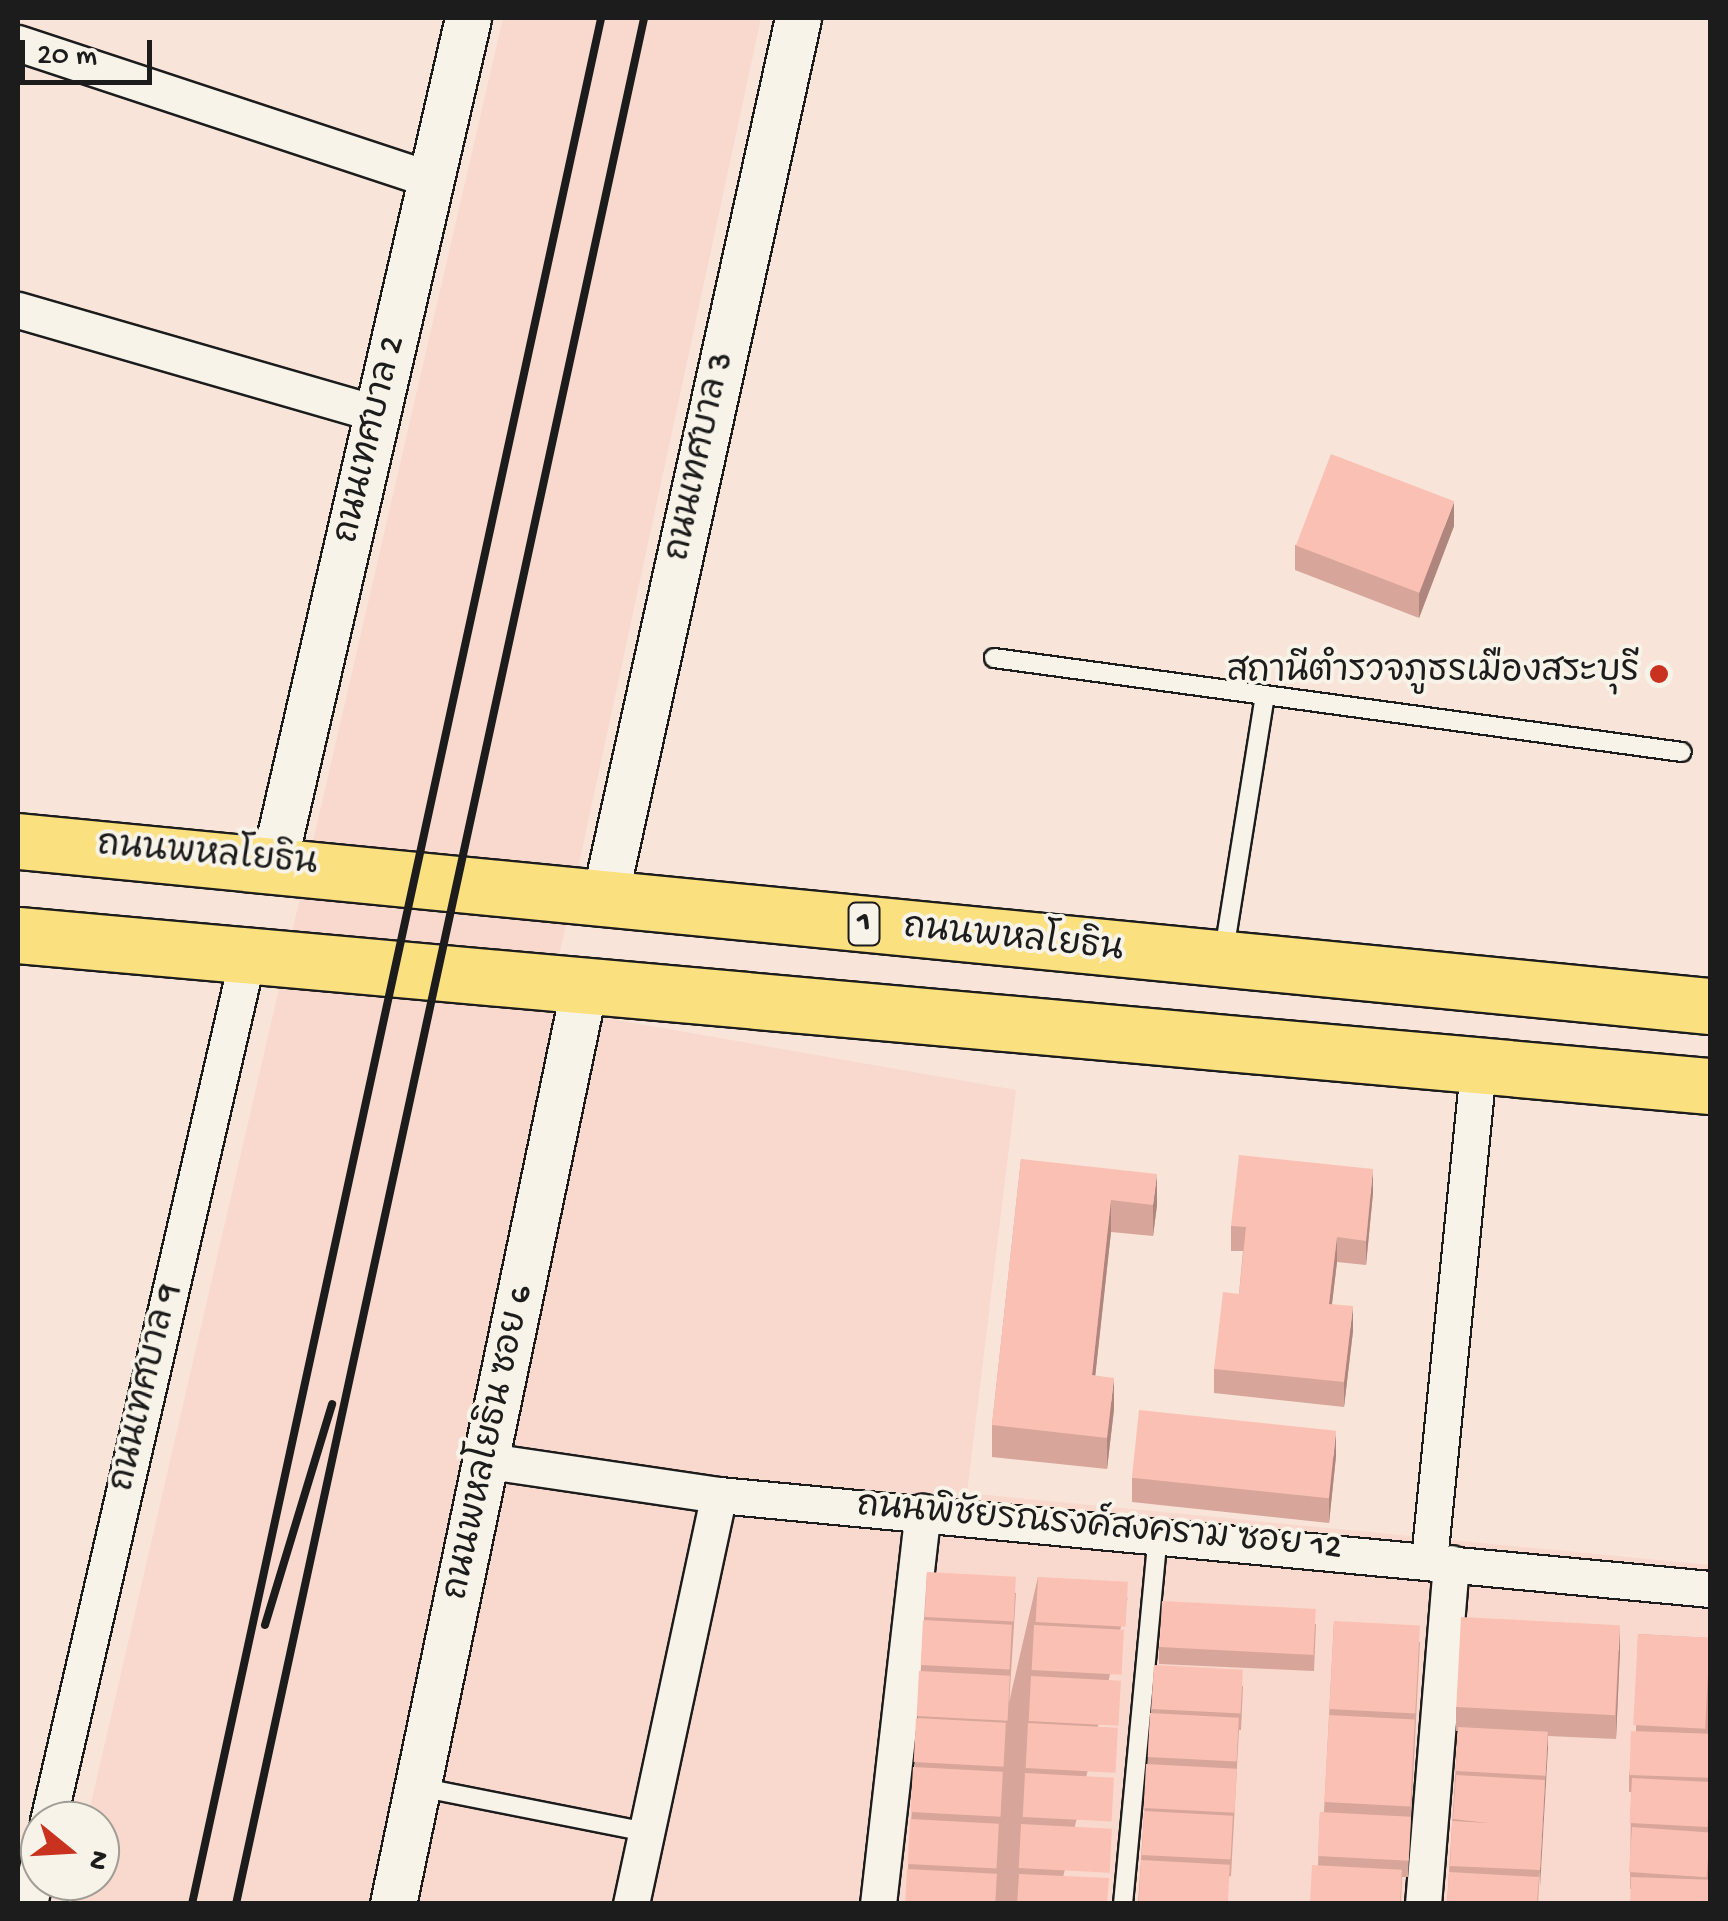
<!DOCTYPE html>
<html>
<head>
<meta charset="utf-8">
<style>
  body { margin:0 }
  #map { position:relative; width:1728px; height:1921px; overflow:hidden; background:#f8e4d8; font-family:"Gochi Hand","Playpen Sans Thai",sans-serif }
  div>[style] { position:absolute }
  .built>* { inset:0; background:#f9d9cd }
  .roads { filter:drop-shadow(2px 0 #1c1c1c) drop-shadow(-2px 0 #1c1c1c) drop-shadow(0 2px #1c1c1c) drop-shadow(0 -2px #1c1c1c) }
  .service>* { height:18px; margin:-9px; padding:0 9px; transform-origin:9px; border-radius:9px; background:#f7f3e8 }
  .minor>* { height:35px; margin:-17.5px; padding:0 17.5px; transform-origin:17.5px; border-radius:17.5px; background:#f7f3e8 }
  .tertiary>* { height:45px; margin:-22.5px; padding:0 22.5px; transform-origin:22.5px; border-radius:22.5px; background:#f7f3e8 }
  .primary>* { height:55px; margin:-27.5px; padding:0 27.5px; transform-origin:27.5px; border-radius:27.5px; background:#fbe080 }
  .rail>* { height:8px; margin:-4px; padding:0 4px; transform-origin:4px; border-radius:4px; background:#1c1c1c }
  .wall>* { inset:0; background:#d7a59a; transform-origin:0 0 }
  .shaded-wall>* { inset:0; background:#af867d }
  .building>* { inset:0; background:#fac0b3; transform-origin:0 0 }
  .dots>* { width:28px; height:28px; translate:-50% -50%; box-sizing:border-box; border:5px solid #f7f3e8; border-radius:50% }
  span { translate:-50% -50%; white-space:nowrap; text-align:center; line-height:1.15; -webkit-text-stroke:8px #f7f3e8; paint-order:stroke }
  .shield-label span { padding:2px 8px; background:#f7f3e8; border:2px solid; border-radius:8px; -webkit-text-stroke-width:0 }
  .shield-label { font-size:32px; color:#1c1c1c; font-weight:700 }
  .street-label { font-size:35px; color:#1c1c1c }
  .poi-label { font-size:35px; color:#1c1c1c }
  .right { translate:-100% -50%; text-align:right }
  .frame { position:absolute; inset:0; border:20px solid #1c1c1c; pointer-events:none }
  .north { position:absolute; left:20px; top:1801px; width:100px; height:100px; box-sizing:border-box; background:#f7f3e8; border:2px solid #9f9d96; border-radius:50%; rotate:108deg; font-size:28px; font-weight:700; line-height:40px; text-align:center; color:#1c1c1c }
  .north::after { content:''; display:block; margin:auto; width:35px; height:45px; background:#c8321e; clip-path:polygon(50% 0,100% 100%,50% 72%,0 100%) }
  .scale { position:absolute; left:20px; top:40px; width:132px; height:45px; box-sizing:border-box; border:5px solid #1c1c1c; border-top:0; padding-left:12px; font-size:30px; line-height:35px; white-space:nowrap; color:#1c1c1c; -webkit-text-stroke:8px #f7f3e8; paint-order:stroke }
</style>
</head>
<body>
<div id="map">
  <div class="built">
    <div style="clip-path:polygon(503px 18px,761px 18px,548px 1008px,1016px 1090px,967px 1493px,1710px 1565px,1710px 1903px,67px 1904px,73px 1881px,100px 1881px,100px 1821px,87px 1821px)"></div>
  </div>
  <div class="roads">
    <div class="service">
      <div style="left:994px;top:658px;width:694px;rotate:7.78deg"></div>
      <div style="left:1224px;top:951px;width:259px;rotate:-80.9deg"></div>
      <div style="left:419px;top:1787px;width:231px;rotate:11.2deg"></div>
      <div style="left:1123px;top:1904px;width:374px;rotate:-84.6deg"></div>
    </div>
    <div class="minor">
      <div style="left:18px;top:43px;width:436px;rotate:18.3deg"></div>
      <div style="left:18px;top:310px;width:375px;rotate:16.1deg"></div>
      <div style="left:489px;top:1461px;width:232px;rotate:8.4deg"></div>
      <div style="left:719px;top:1495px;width:995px;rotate:5.42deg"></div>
      <div style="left:1429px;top:1560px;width:497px;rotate:-84.3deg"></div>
      <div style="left:48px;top:1821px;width:890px;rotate:-77.01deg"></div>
      <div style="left:29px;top:1904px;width:49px;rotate:-77.1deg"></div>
      <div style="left:631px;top:1904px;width:418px;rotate:-77.9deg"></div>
      <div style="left:878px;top:1904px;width:395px;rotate:-83.5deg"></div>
      <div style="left:1423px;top:1904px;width:342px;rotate:-85.3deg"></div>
    </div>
    <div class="tertiary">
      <div style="left:274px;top:862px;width:866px;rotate:-77.05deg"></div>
      <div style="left:605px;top:896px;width:899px;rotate:-77.6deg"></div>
      <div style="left:393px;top:1904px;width:942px;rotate:-78.24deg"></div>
    </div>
    <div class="primary">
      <div style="left:18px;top:841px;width:1700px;rotate:5.57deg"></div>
      <div style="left:18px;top:935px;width:1699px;rotate:5.1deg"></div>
    </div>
  </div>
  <div class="rail">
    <div style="left:265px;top:1625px;width:231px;rotate:-73.1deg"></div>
    <div style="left:192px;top:1904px;width:1930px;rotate:-77.76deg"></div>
    <div style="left:236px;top:1904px;width:1930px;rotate:-77.79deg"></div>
  </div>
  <div class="wall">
    <div style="clip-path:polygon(1454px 526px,1419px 618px,1295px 570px,1295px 545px)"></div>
    <div style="clip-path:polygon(1021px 1159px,1157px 1205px,1153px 1236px,1111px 1232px,1095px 1376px,1114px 1409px,1107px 1469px,992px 1457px,992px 1425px)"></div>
    <div style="clip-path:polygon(1373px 1193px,1366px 1265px,1337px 1262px,1332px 1304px,1353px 1331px,1344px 1407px,1214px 1393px,1214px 1369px,1239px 1294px,1243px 1251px,1231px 1251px,1231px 1226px)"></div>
    <div style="clip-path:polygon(1336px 1456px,1329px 1523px,1132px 1502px,1132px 1478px)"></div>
    <div style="clip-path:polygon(927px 1572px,1016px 1593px,1001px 1833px,999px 1833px,996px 1904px,908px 1869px)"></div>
    <div style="left:1038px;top:1577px;width:92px;height:328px;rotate:13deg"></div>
    <div style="clip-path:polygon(1334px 1621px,1420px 1642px,1408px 1877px,1402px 1877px,1401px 1904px,1310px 1904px,1318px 1866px,1320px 1812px,1324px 1812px)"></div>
    <div style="clip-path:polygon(1316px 1624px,1314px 1671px,1159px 1664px,1159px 1647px)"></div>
    <div style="clip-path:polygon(1638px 1634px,1710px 1638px,1710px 1904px,1630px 1889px,1631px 1792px,1629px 1792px,1629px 1775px,1636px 1731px)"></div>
    <div style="clip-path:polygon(1620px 1650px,1616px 1739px,1548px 1736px,1538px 1904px,1447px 1904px,1458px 1731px,1456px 1731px,1456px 1707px)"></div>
    <div style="clip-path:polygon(1154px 1665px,1243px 1686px,1241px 1730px,1239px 1730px,1231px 1876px,1138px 1904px)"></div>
  </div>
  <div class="shaded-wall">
    <div style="clip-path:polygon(1454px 502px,1454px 526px,1419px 618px,1419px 594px)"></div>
    <div style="clip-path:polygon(1373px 1169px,1373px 1193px,1366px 1265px,1366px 1241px)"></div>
    <div style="clip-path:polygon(1157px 1174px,1157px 1205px,1153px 1236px,1153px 1205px)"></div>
    <div style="clip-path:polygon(1111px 1200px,1111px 1232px,1092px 1406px,1092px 1375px)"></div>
    <div style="clip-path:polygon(1337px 1237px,1337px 1262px,1329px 1328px,1329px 1304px)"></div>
    <div style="clip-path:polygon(1353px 1306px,1353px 1331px,1344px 1407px,1344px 1382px)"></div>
    <div style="clip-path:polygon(1114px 1378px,1114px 1409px,1107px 1469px,1107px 1438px)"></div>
    <div style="clip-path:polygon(1336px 1432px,1336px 1456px,1329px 1523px,1329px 1499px)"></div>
    <div style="clip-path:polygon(1620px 1625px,1620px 1650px,1616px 1739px,1616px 1715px)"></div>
    <div style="clip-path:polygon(1548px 1731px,1548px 1748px,1540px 1887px,1540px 1870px)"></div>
  </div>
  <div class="building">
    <div style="left:1331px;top:454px;width:132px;height:98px;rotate:21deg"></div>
    <div style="clip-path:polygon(1239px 1155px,1373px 1169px,1366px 1241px,1337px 1237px,1329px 1304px,1353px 1306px,1344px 1382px,1214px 1369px,1223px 1292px,1239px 1294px,1246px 1227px,1231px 1226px)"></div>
    <div style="clip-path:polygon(1021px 1159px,1157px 1174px,1153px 1205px,1111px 1200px,1092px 1375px,1114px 1378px,1107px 1438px,992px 1425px)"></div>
    <div style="left:1139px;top:1410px;width:198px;height:68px;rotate:6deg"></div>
    <div style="left:927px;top:1572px;width:89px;height:45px;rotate:3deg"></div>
    <div style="left:1038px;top:1577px;width:90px;height:45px;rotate:3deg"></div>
    <div style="left:1162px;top:1601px;width:154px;height:46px;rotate:3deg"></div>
    <div style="left:1461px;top:1617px;width:159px;height:90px;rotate:3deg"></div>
    <div style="left:923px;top:1620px;width:89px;height:45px;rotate:3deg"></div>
    <div style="left:1334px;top:1621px;width:86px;height:88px;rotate:3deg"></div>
    <div style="left:1034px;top:1625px;width:90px;height:45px;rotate:3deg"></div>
    <div style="left:1638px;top:1634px;width:72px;height:91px;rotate:3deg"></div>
    <div style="left:1154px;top:1665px;width:89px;height:44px;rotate:3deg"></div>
    <div style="left:919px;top:1671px;width:91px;height:45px;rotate:3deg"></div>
    <div style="left:1031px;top:1676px;width:90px;height:45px;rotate:3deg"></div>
    <div style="left:1150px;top:1713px;width:89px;height:44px;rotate:3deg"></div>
    <div style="left:1329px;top:1715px;width:86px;height:87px;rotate:3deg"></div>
    <div style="left:916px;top:1718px;width:90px;height:44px;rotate:3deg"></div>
    <div style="left:1028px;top:1723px;width:90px;height:45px;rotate:3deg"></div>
    <div style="left:1458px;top:1727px;width:90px;height:44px;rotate:3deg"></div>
    <div style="left:1631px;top:1731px;width:79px;height:44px;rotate:2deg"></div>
    <div style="left:1146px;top:1764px;width:91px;height:44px;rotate:3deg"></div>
    <div style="left:913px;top:1767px;width:90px;height:45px;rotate:3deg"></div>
    <div style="left:1025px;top:1773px;width:89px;height:44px;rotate:3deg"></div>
    <div style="clip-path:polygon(1456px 1775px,1545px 1780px,1540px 1870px,1450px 1866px,1452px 1821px,1489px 1823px,1453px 1819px)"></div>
    <div style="left:1632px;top:1778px;width:78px;height:45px;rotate:3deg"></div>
    <div style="left:1144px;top:1811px;width:89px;height:44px;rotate:3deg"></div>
    <div style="left:1320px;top:1812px;width:91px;height:44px;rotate:3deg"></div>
    <div style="left:910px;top:1819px;width:89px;height:45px;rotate:3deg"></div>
    <div style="left:1021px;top:1824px;width:91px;height:44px;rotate:3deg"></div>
    <div style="left:1632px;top:1827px;width:78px;height:45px;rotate:4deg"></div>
    <div style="left:1141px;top:1860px;width:89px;height:44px;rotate:3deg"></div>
    <div style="left:1312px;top:1865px;width:90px;height:39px;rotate:3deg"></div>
    <div style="left:907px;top:1869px;width:90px;height:35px;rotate:3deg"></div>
    <div style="clip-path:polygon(1449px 1872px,1539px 1877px,1537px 1904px,1447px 1904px)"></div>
    <div style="clip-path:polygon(1019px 1874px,1109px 1878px,1107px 1904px,1017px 1904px)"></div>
    <div style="left:1631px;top:1877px;width:79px;height:27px;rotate:2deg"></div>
  </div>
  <div class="dots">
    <div style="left:1659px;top:674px;background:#c8321e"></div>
  </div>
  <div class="shield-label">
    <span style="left:864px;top:924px">1</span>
  </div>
  <div class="street-label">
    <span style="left:372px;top:440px;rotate:-77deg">ถนนเทศบาล 2</span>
    <span style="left:702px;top:457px;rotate:-78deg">ถนนเทศบาล 3</span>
    <span style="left:207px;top:857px;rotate:5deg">ถนนพหลโยธิน</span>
    <span style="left:1013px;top:941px;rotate:6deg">ถนนพหลโยธิน</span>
    <span style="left:148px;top:1388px;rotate:-77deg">ถนนเทศบาล 9</span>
    <span style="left:491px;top:1443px;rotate:-78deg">ถนนพหลโยธิน ซอย 6</span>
    <span style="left:1099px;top:1529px;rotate:5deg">ถนนพิชัยรณรงค์สงคราม ซอย 12</span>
  </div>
  <div class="poi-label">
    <span class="right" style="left:1639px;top:674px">สถานีตำรวจภูธรเมืองสระบุรี</span>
  </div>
  <div class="frame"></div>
  <div class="north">N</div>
  <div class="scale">20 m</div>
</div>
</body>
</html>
